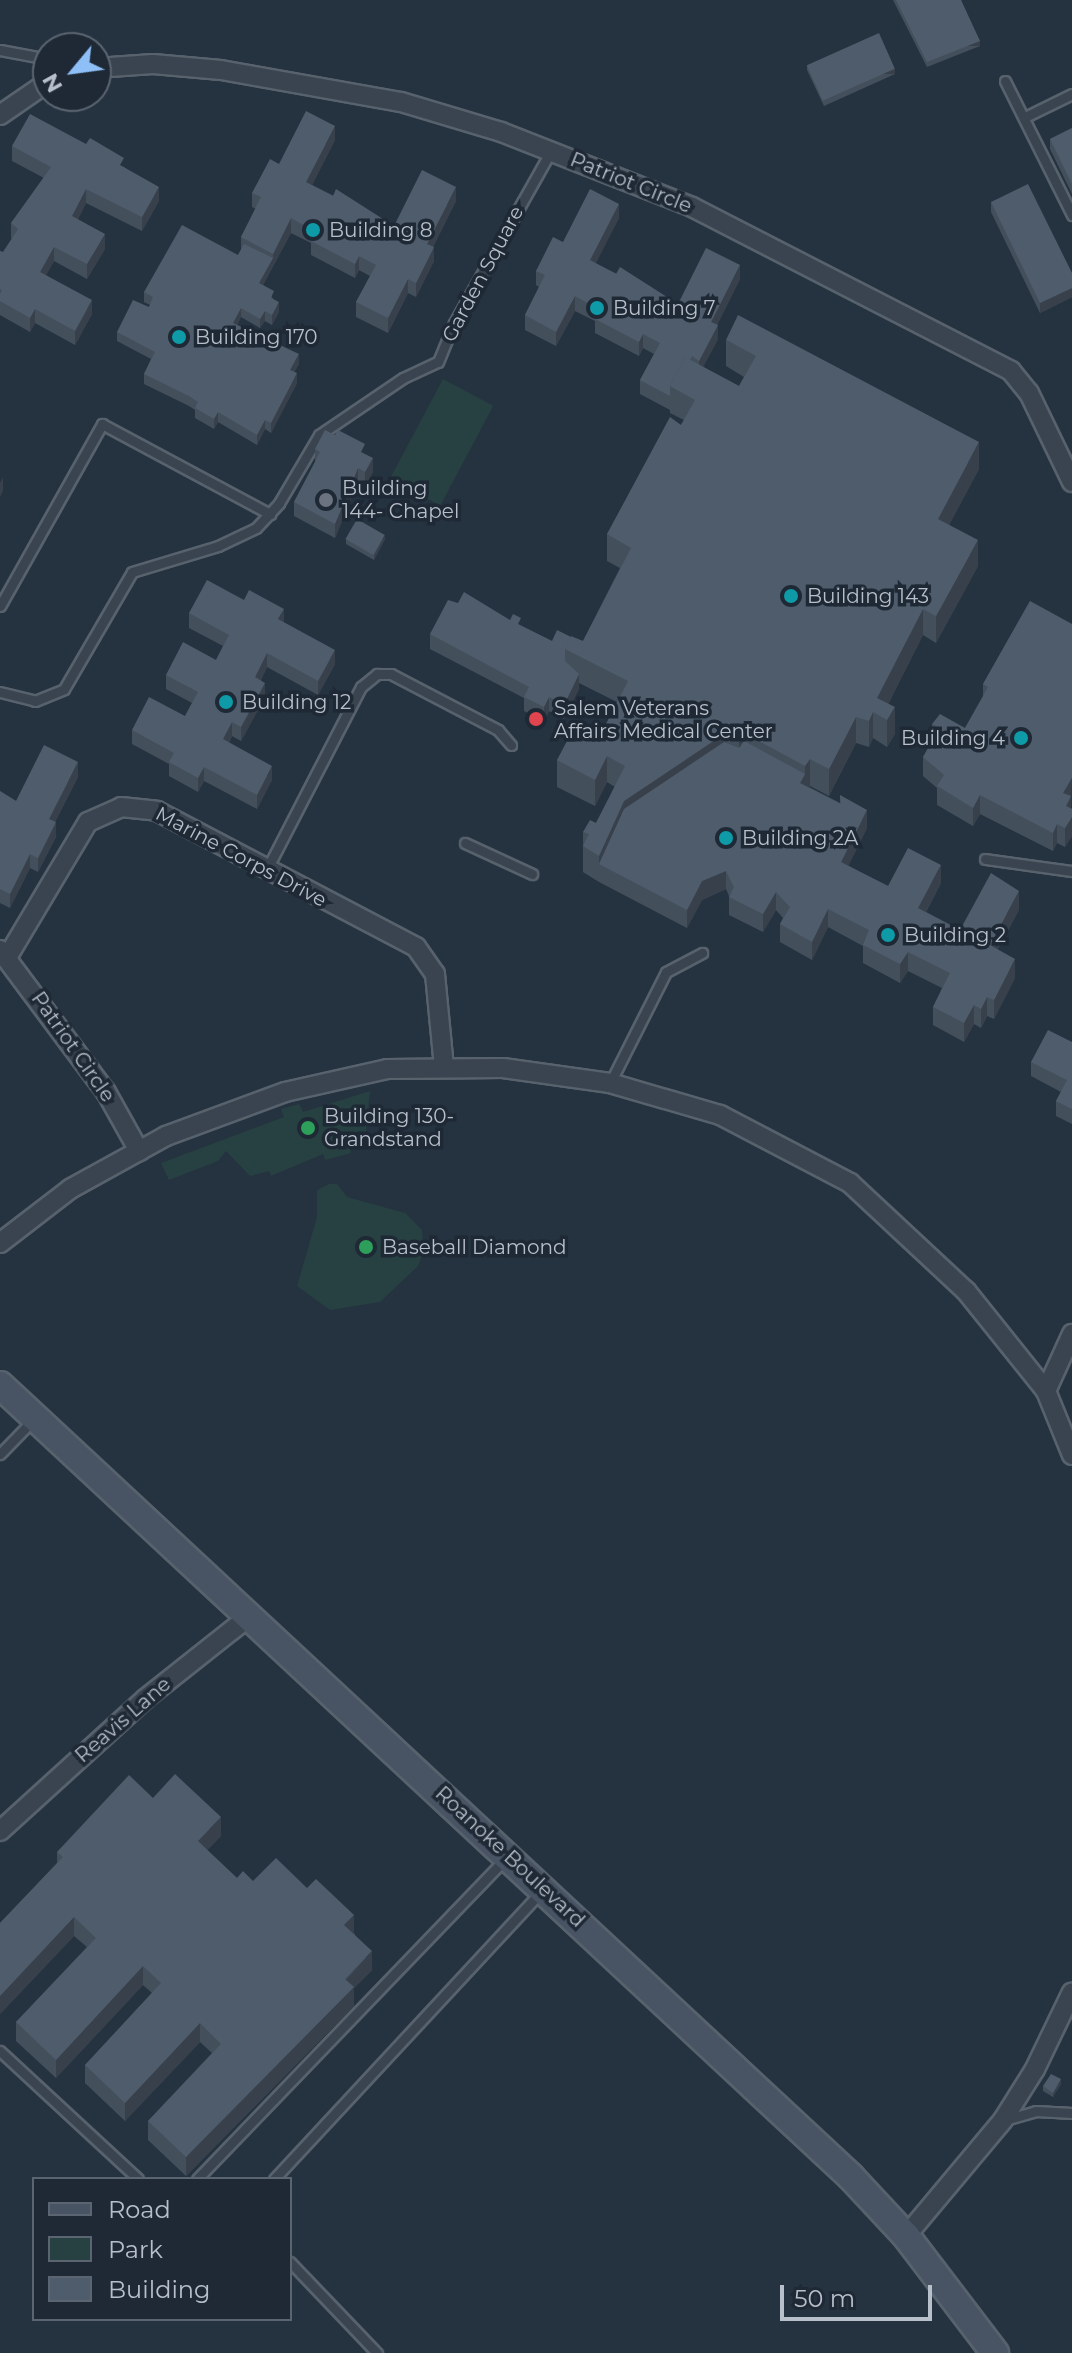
<!DOCTYPE html>
<html>
<head>
<meta charset="utf-8">
<style>
  body { margin:0 }
  #map { position:relative; width:1072px; height:2353px; overflow:hidden; background:#253340; font-family:Montserrat,sans-serif }
  div>[style] { position:absolute }
  .green>* { inset:0; background:#274041; transform-origin:0 0 }
  .roads { filter:drop-shadow(2px 0 #57626d) drop-shadow(-2px 0 #57626d) drop-shadow(0 2px #57626d) drop-shadow(0 -2px #57626d) }
  .lane>* { height:9px; margin:-4.5px; padding:0 4.5px; transform-origin:4.5px; border-radius:4.5px; background:#3a4450 }
  .street>* { height:18px; margin:-9px; padding:0 9px; transform-origin:9px; border-radius:9px; background:#3a4450 }
  .secondary>* { height:26px; margin:-13px; padding:0 13px; transform-origin:13px; border-radius:13px; background:#485463 }
  .wall>* { inset:0; background:#444f5c }
  .shaded-wall>* { inset:0; background:#37404b; transform-origin:0 0 }
  .building>* { inset:0; background:#4f5c6b; transform-origin:0 0 }
  .dots>* { width:22px; height:22px; translate:-50% -50%; box-sizing:border-box; border:4px solid #1e2935; border-radius:50% }
  span { translate:-50% -50%; white-space:nowrap; text-align:center; line-height:1.15; -webkit-text-stroke:7px #1e2935; paint-order:stroke }
  .street-label { font-size:20px; color:#b6bfca }
  .poi-label { font-size:20px; color:#b6bfca }
  .left { translate:0 -50%; text-align:left }
  .right { translate:-100% -50%; text-align:right }
  .legend { position:absolute; left:32px; top:2177px; width:260px; height:144px; box-sizing:border-box; background:#1e2935; border:2px solid #5b6571; margin:0; padding:10px 14px; list-style:none; font-size:24px; color:#b6bfca }
  .legend li { display:flex; align-items:center; gap:16px; height:40px }
  .legend b { width:40px; border:2px solid #5b6571 }
  .north { position:absolute; left:32px; top:32px; width:80px; height:80px; box-sizing:border-box; background:#1e2935; border:2px solid #5b6571; border-radius:50%; rotate:241deg; font-size:22px; font-weight:700; line-height:32px; text-align:center; color:#b6bfca }
  .north::after { content:''; display:block; margin:auto; width:28px; height:36px; background:#8ebff7; clip-path:polygon(50% 0,100% 100%,50% 72%,0 100%) }
  .scale { position:absolute; left:780px; top:2285px; width:152px; height:36px; box-sizing:border-box; border:4px solid #b6bfca; border-top:0; padding-left:10px; font-size:24px; line-height:28px; white-space:nowrap; color:#b6bfca; -webkit-text-stroke:6px #1e2935; paint-order:stroke }
</style>
</head>
<body>
<div id="map">
  <div class="green">
    <div style="left:443px;top:379px;width:57px;height:113px;rotate:28deg"></div>
    <div style="clip-path:polygon(370px 1091px,365px 1142px,349px 1146px,351px 1153px,325px 1160px,323px 1154px,271px 1176px,269px 1171px,250px 1176px,226px 1151px,218px 1161px,169px 1180px,161px 1163px,284px 1117px,281px 1109px,299px 1104px,303px 1112px)"></div>
    <div style="clip-path:polygon(329px 1184px,337px 1184px,347px 1197px,405px 1213px,422px 1230px,424px 1250px,418px 1266px,380px 1302px,330px 1310px,297px 1286px,317px 1217px,317px 1190px)"></div>
  </div>
  <div class="roads">
    <div class="lane">
      <div style="left:0;top:50px;width:49px;rotate:10.6deg"></div>
      <div style="left:1005px;top:81px;width:150px;rotate:63.4deg"></div>
      <div style="left:1025px;top:117px;width:52px;rotate:-26.1deg"></div>
      <div style="left:0;top:606px;width:209px;rotate:-60.7deg"></div>
      <div style="left:102px;top:424px;width:191px;rotate:28.2deg"></div>
      <div style="left:0;top:692px;width:36px;rotate:14deg"></div>
      <div style="left:35px;top:701px;width:31px;rotate:-22deg"></div>
      <div style="left:64px;top:689px;width:135px;rotate:-59.8deg"></div>
      <div style="left:132px;top:572px;width:90px;rotate:-16.8deg"></div>
      <div style="left:218px;top:546px;width:42px;rotate:-25.3deg"></div>
      <div style="left:256px;top:528px;width:34px;rotate:-47deg"></div>
      <div style="left:279px;top:503px;width:79px;rotate:-59.5deg"></div>
      <div style="left:319px;top:435px;width:102px;rotate:-34.2deg"></div>
      <div style="left:403px;top:378px;width:38px;rotate:-25deg"></div>
      <div style="left:438px;top:362px;width:42px;rotate:-67.7deg"></div>
      <div style="left:454px;top:323px;width:197px;rotate:-60.6deg"></div>
      <div style="left:465px;top:843px;width:74px;rotate:24.8deg"></div>
      <div style="left:985px;top:859px;width:88px;rotate:7.9deg"></div>
      <div style="left:267px;top:869px;width:205px;rotate:-62.7deg"></div>
      <div style="left:361px;top:687px;width:21px;rotate:-39deg"></div>
      <div style="left:377px;top:674px;width:14px"></div>
      <div style="left:391px;top:674px;width:121px;rotate:27.6deg"></div>
      <div style="left:498px;top:730px;width:20px;rotate:49deg"></div>
      <div style="left:610px;top:1083px;width:124px;rotate:-63.2deg"></div>
      <div style="left:666px;top:972px;width:41px;rotate:-27.8deg"></div>
      <div style="left:0;top:1454px;width:49px;rotate:-45.8deg"></div>
      <div style="left:0;top:2051px;width:188px;rotate:42.8deg"></div>
      <div style="left:1005px;top:2120px;width:32px;rotate:-16deg"></div>
      <div style="left:1036px;top:2111px;width:36px;rotate:3deg"></div>
      <div style="left:197px;top:2179px;width:444px;rotate:-46.1deg"></div>
      <div style="left:274px;top:2179px;width:393px;rotate:-47.1deg"></div>
      <div style="left:290px;top:2262px;width:126px;rotate:46.3deg"></div>
    </div>
    <div class="street">
      <div style="left:96px;top:68px;width:57px;rotate:-4deg"></div>
      <div style="left:153px;top:64px;width:68px;rotate:5deg"></div>
      <div style="left:221px;top:70px;width:183px;rotate:10.1deg"></div>
      <div style="left:401px;top:102px;width:104px;rotate:16.7deg"></div>
      <div style="left:501px;top:132px;width:205px;rotate:21.4deg"></div>
      <div style="left:692px;top:207px;width:359px;rotate:27.2deg"></div>
      <div style="left:1011px;top:371px;width:28px;rotate:51deg"></div>
      <div style="left:1029px;top:393px;width:99px;rotate:64.2deg"></div>
      <div style="left:0;top:115px;width:58px;rotate:-34.5deg"></div>
      <div style="left:0;top:950px;width:177px;rotate:53.3deg"></div>
      <div style="left:106px;top:1092px;width:68px;rotate:60.8deg"></div>
      <div style="left:8px;top:956px;width:156px;rotate:-59.2deg"></div>
      <div style="left:88px;top:822px;width:36px;rotate:-24deg"></div>
      <div style="left:121px;top:807px;width:36px;rotate:6deg"></div>
      <div style="left:157px;top:811px;width:293px;rotate:27.7deg"></div>
      <div style="left:416px;top:947px;width:33px;rotate:55deg"></div>
      <div style="left:435px;top:974px;width:94px;rotate:84.5deg"></div>
      <div style="left:0;top:1243px;width:88px;rotate:-37.6deg"></div>
      <div style="left:70px;top:1189px;width:110px;rotate:-28.9deg"></div>
      <div style="left:166px;top:1136px;width:127px;rotate:-20.3deg"></div>
      <div style="left:285px;top:1092px;width:105px;rotate:-12.7deg"></div>
      <div style="left:387px;top:1069px;width:116px;rotate:-0.5deg"></div>
      <div style="left:503px;top:1068px;width:108px;rotate:8deg"></div>
      <div style="left:610px;top:1083px;width:115px;rotate:16.2deg"></div>
      <div style="left:720px;top:1115px;width:147px;rotate:27.6deg"></div>
      <div style="left:850px;top:1183px;width:158px;rotate:43deg"></div>
      <div style="left:966px;top:1291px;width:128px;rotate:51.3deg"></div>
      <div style="left:1046px;top:1391px;width:69px;rotate:67.9deg"></div>
      <div style="left:1046px;top:1391px;width:63px;rotate:-65.5deg"></div>
      <div style="left:0;top:1831px;width:196px;rotate:-42.3deg"></div>
      <div style="left:145px;top:1699px;width:135px;rotate:-38.4deg"></div>
      <div style="left:906px;top:2236px;width:151px;rotate:-50.1deg"></div>
      <div style="left:1003px;top:2120px;width:60px;rotate:-57.9deg"></div>
      <div style="left:1035px;top:2069px;width:85px;rotate:-64.3deg"></div>
    </div>
    <div class="secondary">
      <div style="left:0;top:1385px;width:1163px;rotate:42.94deg"></div>
      <div style="left:851px;top:2177px;width:81px;rotate:47deg"></div>
      <div style="left:906px;top:2236px;width:147px;rotate:52.7deg"></div>
    </div>
  </div>
  <div class="wall">
    <div style="clip-path:polygon(893px 0,961px 0,980px 46px,927px 67px)"></div>
    <div style="clip-path:polygon(807px 65px,895px 74px,824px 106px,807px 70px)"></div>
    <div style="clip-path:polygon(1072px 128px,1072px 194px,1050px 149px,1050px 139px)"></div>
    <div style="clip-path:polygon(335px 140px,312px 185px,394px 226px,456px 201px,433px 247px,434px 261px,416px 297px,408px 293px,388px 333px,356px 317px,356px 302px,370px 276px,359px 270px,355px 278px,311px 255px,311px 243px,291px 233px,263px 285px,274px 300px,279px 312px,272px 325px,265px 321px,260px 328px,241px 317px,237px 325px,299px 364px,294px 372px,297px 383px,271px 433px,265px 429px,257px 445px,218px 422px,214px 429px,195px 418px,195px 410px,189px 406px,144px 384px,144px 374px,151px 359px,117px 341px,117px 332px,149px 307px,150px 305px,144px 302px,144px 292px,238px 255px,241px 250px,241px 237px,256px 209px,252px 207px,252px 193px,279px 164px)"></div>
    <div style="clip-path:polygon(12px 146px,124px 167px,159px 201px,142px 231px,86px 203px,78px 219px,105px 249px,87px 279px,54px 261px,46px 275px,92px 314px,75px 345px,35px 323px,30px 332px,0 315px,0 251px,3px 252px,12px 239px,11px 238px,11px 223px,44px 178px,12px 161px)"></div>
    <div style="clip-path:polygon(991px 202px,1072px 273px,1072px 297px,1040px 313px,991px 212px)"></div>
    <div style="clip-path:polygon(619px 218px,595px 263px,678px 304px,740px 279px,717px 325px,718px 339px,703px 367px,739px 386px,744px 377px,726px 366px,726px 340px,979px 469px,949px 525px,978px 566px,936px 643px,923px 635px,888px 704px,895px 734px,887px 747px,873px 738px,869px 747px,856px 743px,829px 796px,810px 786px,809px 787px,840px 803px,840px 795px,867px 828px,848px 866px,888px 886px,941px 883px,926px 912px,960px 930px,1019px 910px,997px 950px,1015px 978px,994px 1019px,987px 1016px,981px 1028px,974px 1024px,964px 1042px,933px 1025px,933px 1007px,942px 988px,908px 971px,900px 983px,863px 963px,863px 946px,828px 927px,812px 960px,780px 942px,780px 924px,783px 918px,776px 910px,763px 932px,729px 915px,729px 896px,726px 889px,702px 900px,687px 928px,599px 882px,583px 872px,583px 832px,596px 823px,615px 787px,607px 782px,595px 806px,557px 787px,557px 760px,600px 736px,617px 702px,579px 683px,579px 689px,564px 719px,549px 711px,544px 721px,524px 711px,524px 698px,430px 649px,430px 634px,521px 626px,552px 641px,571px 637px,583px 641px,620px 568px,607px 561px,607px 534px,684px 420px,670px 413px,670px 410px,640px 394px,640px 380px,654px 354px,643px 348px,639px 356px,595px 333px,595px 321px,575px 311px,556px 346px,525px 330px,525px 315px,539px 287px,536px 285px,536px 271px,563px 242px)"></div>
    <div style="clip-path:polygon(315px 449px,365px 454px,373px 472px,365px 486px,358px 483px,335px 538px,294px 516px,294px 502px,315px 463px)"></div>
    <div style="clip-path:polygon(346px 539px,385px 539px,374px 560px,346px 544px)"></div>
    <div style="clip-path:polygon(1030px 601px,1071px 799px,1071px 808px,1072px 809px,1072px 836px,1065px 847px,1057px 843px,1053px 851px,980px 814px,973px 826px,937px 805px,937px 788px,923px 776px,923px 757px,932px 741px,932px 724px,965px 728px,983px 697px,983px 684px)"></div>
    <div style="clip-path:polygon(189px 613px,284px 623px,335px 664px,318px 695px,267px 667px,261px 680px,265px 697px,241px 741px,232px 736px,229px 743px,272px 780px,257px 809px,204px 781px,198px 792px,169px 776px,169px 764px,132px 744px,132px 730px,185px 716px,192px 703px,166px 689px,166px 675px,216px 660px,223px 646px,189px 628px)"></div>
    <div style="clip-path:polygon(78px 777px,55px 822px,56px 837px,38px 872px,30px 868px,10px 908px,0 903px,0 791px,16px 801px)"></div>
    <div style="clip-path:polygon(1072px 1042px,1072px 1124px,1056px 1116px,1056px 1101px,1061px 1092px,1031px 1076px,1031px 1062px)"></div>
    <div style="clip-path:polygon(153px 1798px,221px 1836px,207px 1850px,237px 1878px,253px 1881px,354px 1933px,372px 1970px,354px 1988px,354px 2006px,186px 2176px,148px 2140px,148px 2121px,212px 2053px,200px 2042px,125px 2121px,85px 2083px,85px 2065px,152px 1993px,143px 1985px,56px 2078px,16px 2041px,16px 2022px,87px 1947px,74px 1936px,0 2014px,0 1923px,57px 1863px,57px 1852px)"></div>
    <div style="clip-path:polygon(1061px 2084px,1053px 2097px,1043px 2091px,1043px 2086px)"></div>
  </div>
  <div class="shaded-wall">
    <div style="left:980px;top:41px;width:5px;height:57px;rotate:90deg"></div>
    <div style="left:895px;top:69px;width:5px;height:78px;rotate:90deg"></div>
    <div style="clip-path:polygon(335px 126px,335px 140px,306px 197px,306px 182px)"></div>
    <div style="clip-path:polygon(159px 187px,159px 201px,142px 231px,142px 217px)"></div>
    <div style="clip-path:polygon(456px 187px,456px 201px,427px 258px,427px 244px)"></div>
    <div style="clip-path:polygon(86px 189px,86px 203px,72px 230px,72px 216px)"></div>
    <div style="clip-path:polygon(619px 204px,619px 218px,590px 275px,590px 260px)"></div>
    <div style="clip-path:polygon(291px 218px,291px 233px,259px 292px,259px 283px,273px 258px,273px 254px)"></div>
    <div style="clip-path:polygon(105px 234px,105px 249px,87px 279px,87px 264px)"></div>
    <div style="clip-path:polygon(54px 247px,54px 261px,40px 286px,40px 272px)"></div>
    <div style="clip-path:polygon(434px 247px,434px 261px,416px 297px,416px 283px)"></div>
    <div style="clip-path:polygon(359px 256px,359px 270px,355px 278px,355px 264px)"></div>
    <div style="clip-path:polygon(740px 265px,740px 279px,711px 336px,711px 322px)"></div>
    <div style="clip-path:polygon(408px 279px,408px 293px,388px 333px,388px 318px)"></div>
    <div style="clip-path:polygon(1072px 288px,1072px 297px,1040px 313px,1040px 303px)"></div>
    <div style="clip-path:polygon(575px 296px,575px 311px,556px 346px,556px 332px)"></div>
    <div style="clip-path:polygon(92px 300px,92px 314px,75px 345px,75px 331px)"></div>
    <div style="clip-path:polygon(279px 302px,279px 312px,272px 325px,272px 315px)"></div>
    <div style="clip-path:polygon(241px 308px,241px 317px,233px 333px,233px 323px)"></div>
    <div style="clip-path:polygon(35px 309px,35px 323px,30px 332px,30px 318px)"></div>
    <div style="clip-path:polygon(265px 311px,265px 321px,260px 328px,260px 319px)"></div>
    <div style="clip-path:polygon(718px 325px,718px 339px,699px 375px,699px 361px)"></div>
    <div style="clip-path:polygon(643px 334px,643px 348px,639px 356px,639px 342px)"></div>
    <div style="clip-path:polygon(299px 354px,299px 364px,290px 380px,290px 370px)"></div>
    <div style="clip-path:polygon(297px 373px,297px 383px,271px 433px,271px 423px)"></div>
    <div style="clip-path:polygon(218px 412px,218px 422px,214px 429px,214px 419px)"></div>
    <div style="clip-path:polygon(265px 420px,265px 429px,257px 445px,257px 435px)"></div>
    <div style="clip-path:polygon(979px 442px,979px 469px,938px 546px,938px 519px)"></div>
    <div style="clip-path:polygon(373px 458px,373px 472px,365px 486px,365px 472px)"></div>
    <div style="clip-path:polygon(358px 468px,358px 483px,335px 538px,335px 524px)"></div>
    <div style="clip-path:polygon(3px 477px,3px 491px,0 497px,0 483px)"></div>
    <div style="clip-path:polygon(385px 535px,385px 539px,374px 560px,374px 555px)"></div>
    <div style="clip-path:polygon(978px 540px,978px 566px,936px 643px,936px 616px)"></div>
    <div style="clip-path:polygon(284px 609px,284px 623px,278px 619px)"></div>
    <div style="clip-path:polygon(923px 609px,923px 635px,882px 717px,877px 698px)"></div>
    <div style="clip-path:polygon(335px 650px,335px 664px,318px 695px,318px 681px)"></div>
    <div style="clip-path:polygon(267px 653px,267px 667px,255px 691px,255px 677px)"></div>
    <div style="clip-path:polygon(579px 674px,579px 689px,564px 719px,564px 705px)"></div>
    <div style="clip-path:polygon(265px 683px,265px 697px,241px 741px,241px 727px)"></div>
    <div style="clip-path:polygon(549px 697px,549px 711px,544px 721px,544px 707px)"></div>
    <div style="clip-path:polygon(895px 707px,895px 734px,887px 747px,887px 720px)"></div>
    <div style="clip-path:polygon(873px 712px,873px 738px,869px 747px,869px 721px)"></div>
    <div style="clip-path:polygon(856px 717px,856px 743px,829px 796px,829px 769px)"></div>
    <div style="clip-path:polygon(232px 722px,232px 736px,223px 754px,223px 739px)"></div>
    <div style="clip-path:polygon(744px 733px,744px 759px,739px 767px,739px 740px)"></div>
    <div style="clip-path:polygon(724px 734px,724px 760px,599px 864px,599px 856px,624px 801px)"></div>
    <div style="clip-path:polygon(607px 756px,607px 782px,595px 806px,595px 780px)"></div>
    <div style="clip-path:polygon(810px 759px,810px 786px,805px 792px,800px 783px,805px 774px,805px 766px)"></div>
    <div style="clip-path:polygon(78px 762px,78px 777px,49px 833px,49px 819px)"></div>
    <div style="clip-path:polygon(272px 766px,272px 780px,257px 809px,257px 795px)"></div>
    <div style="clip-path:polygon(204px 767px,204px 781px,198px 792px,198px 778px)"></div>
    <div style="clip-path:polygon(1072px 778px,1071px 815px,1066px 825px,1063px 793px)"></div>
    <div style="clip-path:polygon(980px 795px,980px 814px,973px 826px,973px 808px)"></div>
    <div style="clip-path:polygon(867px 810px,867px 828px,841px 881px,841px 862px)"></div>
    <div style="clip-path:polygon(1072px 817px,1072px 836px,1065px 847px,1065px 828px)"></div>
    <div style="clip-path:polygon(56px 822px,56px 837px,38px 872px,38px 858px)"></div>
    <div style="clip-path:polygon(1057px 824px,1057px 843px,1053px 851px,1053px 833px)"></div>
    <div style="clip-path:polygon(30px 854px,30px 868px,10px 908px,10px 894px)"></div>
    <div style="clip-path:polygon(941px 865px,941px 883px,918px 926px,918px 908px)"></div>
    <div style="clip-path:polygon(726px 871px,726px 889px,702px 900px,687px 928px,687px 910px,702px 881px)"></div>
    <div style="clip-path:polygon(1019px 891px,1019px 910px,990px 964px,990px 945px)"></div>
    <div style="clip-path:polygon(776px 892px,776px 910px,763px 932px,763px 914px)"></div>
    <div style="clip-path:polygon(828px 909px,828px 927px,812px 960px,812px 942px)"></div>
    <div style="clip-path:polygon(908px 952px,908px 971px,900px 983px,900px 964px)"></div>
    <div style="clip-path:polygon(1015px 959px,1015px 978px,994px 1019px,994px 1000px)"></div>
    <div style="clip-path:polygon(987px 997px,987px 1016px,981px 1028px,981px 1009px)"></div>
    <div style="clip-path:polygon(974px 1005px,974px 1024px,964px 1042px,964px 1023px)"></div>
    <div style="clip-path:polygon(221px 1817px,221px 1836px,198px 1860px,198px 1841px)"></div>
    <div style="clip-path:polygon(354px 1915px,354px 1933px,344px 1943px,344px 1925px)"></div>
    <div style="clip-path:polygon(74px 1917px,74px 1936px,0 2014px,0 1996px)"></div>
    <div style="clip-path:polygon(372px 1951px,372px 1970px,354px 1988px,354px 2006px,186px 2176px,186px 2157px)"></div>
    <div style="clip-path:polygon(143px 1966px,143px 1985px,56px 2078px,56px 2060px)"></div>
    <div style="clip-path:polygon(200px 2023px,200px 2042px,125px 2121px,125px 2103px)"></div>
    <div style="clip-path:polygon(1061px 2079px,1061px 2084px,1053px 2097px,1053px 2093px)"></div>
  </div>
  <div class="building">
    <div style="clip-path:polygon(896px 0,961px 0,980px 41px,927px 62px)"></div>
    <div style="left:879px;top:33px;width:39px;height:79px;rotate:66deg"></div>
    <div style="clip-path:polygon(306px 111px,335px 126px,306px 182px,333px 196px,336px 189px,394px 226px,422px 170px,456px 187px,427px 244px,434px 247px,416px 283px,408px 279px,388px 318px,356px 302px,376px 265px,359px 256px,355px 264px,311px 241px,316px 232px,291px 218px,273px 254px,241px 237px,261px 197px,252px 193px,270px 159px,279px 164px)"></div>
    <div style="clip-path:polygon(30px 114px,86px 144px,90px 138px,124px 158px,120px 165px,159px 187px,142px 217px,86px 189px,72px 216px,105px 234px,87px 264px,54px 247px,40px 272px,92px 300px,75px 331px,35px 309px,30px 318px,0 301px,0 294px,2px 290px,0 289px,0 251px,3px 252px,18px 229px,11px 223px,51px 167px,12px 146px)"></div>
    <div style="clip-path:polygon(1072px 128px,1072px 184px,1050px 139px)"></div>
    <div style="clip-path:polygon(1028px 184px,1072px 273px,1072px 288px,1040px 303px,991px 202px)"></div>
    <div style="clip-path:polygon(590px 189px,619px 204px,590px 260px,616px 274px,620px 267px,678px 304px,706px 248px,740px 265px,711px 322px,718px 325px,699px 361px,692px 356px,690px 360px,685px 357px,670px 386px,670px 396px,640px 380px,660px 343px,643px 334px,639px 342px,595px 319px,600px 310px,575px 296px,556px 332px,525px 315px,545px 275px,536px 271px,553px 237px,563px 242px)"></div>
    <div style="clip-path:polygon(182px 225px,238px 255px,244px 244px,273px 258px,259px 283px,274px 291px,271px 298px,279px 302px,272px 315px,265px 311px,260px 319px,241px 308px,233px 323px,299px 354px,290px 370px,297px 373px,271px 423px,265px 420px,257px 435px,218px 412px,214px 419px,195px 408px,198px 402px,189px 396px,144px 374px,155px 352px,117px 332px,133px 300px,149px 307px,153px 297px,144px 292px)"></div>
    <div style="clip-path:polygon(738px 315px,979px 442px,938px 519px,978px 540px,936px 616px,923px 609px,877px 698px,895px 707px,887px 720px,873px 712px,869px 721px,856px 717px,829px 769px,810px 759px,805px 766px,744px 733px,739px 740px,724px 734px,624px 801px,599px 856px,583px 846px,589px 834px,583px 832px,590px 820px,596px 823px,625px 766px,607px 756px,595px 780px,557px 760px,576px 724px,600px 736px,628px 681px,565px 649px,571px 636px,583px 641px,631px 548px,607px 534px,670px 417px,681px 425px,695px 400px,670px 386px,685px 357px,739px 386px,756px 356px,726px 340px)"></div>
    <div style="clip-path:polygon(325px 430px,335px 435px,338px 430px,365px 444px,361px 452px,373px 458px,365px 472px,358px 468px,335px 524px,294px 502px,320px 452px,315px 449px)"></div>
    <div style="left:357px;top:519px;width:32px;height:23px;rotate:30deg"></div>
    <div style="clip-path:polygon(207px 580px,244px 600px,249px 590px,284px 609px,278px 619px,335px 650px,318px 681px,267px 653px,255px 677px,265px 683px,241px 727px,232px 722px,223px 739px,272px 766px,257px 795px,204px 767px,198px 778px,169px 762px,174px 753px,132px 730px,149px 697px,185px 716px,198px 692px,166px 675px,183px 642px,216px 660px,229px 635px,189px 613px)"></div>
    <div style="clip-path:polygon(464px 592px,510px 620px,513px 614px,521px 618px,518px 624px,552px 641px,557px 630px,571px 637px,565px 649px,565px 661px,579px 674px,564px 705px,549px 697px,544px 707px,524px 697px,529px 687px,430px 634px,448px 600px,458px 603px)"></div>
    <div style="clip-path:polygon(1030px 601px,1072px 624px,1072px 778px,1063px 793px,1071px 796px,1066px 806px,1072px 809px,1072px 817px,1065px 828px,1057px 824px,1053px 833px,980px 795px,973px 808px,937px 786px,944px 775px,923px 757px,940px 728px,932px 724px,940px 714px,965px 728px,988px 687px,983px 684px)"></div>
    <div style="clip-path:polygon(744px 741px,805px 774px,800px 783px,841px 804px,840px 795px,867px 810px,841px 862px,888px 886px,908px 848px,941px 865px,918px 908px,960px 930px,991px 873px,1019px 891px,990px 945px,1015px 959px,994px 1000px,987px 997px,981px 1009px,974px 1005px,964px 1023px,933px 1007px,950px 973px,908px 952px,900px 964px,863px 945px,869px 930px,828px 909px,812px 942px,780px 924px,790px 907px,776px 892px,763px 914px,729px 897px,734px 887px,726px 871px,702px 881px,687px 910px,599px 864px,624px 809px,724px 742px,739px 748px)"></div>
    <div style="clip-path:polygon(44px 745px,78px 762px,49px 819px,56px 822px,38px 858px,30px 854px,10px 894px,0 889px,0 791px,16px 801px)"></div>
    <div style="clip-path:polygon(1048px 1030px,1072px 1042px,1072px 1109px,1056px 1101px,1067px 1080px,1031px 1062px)"></div>
    <div style="clip-path:polygon(175px 1774px,221px 1817px,198px 1841px,237px 1878px,243px 1871px,253px 1881px,276px 1858px,307px 1888px,316px 1879px,354px 1915px,344px 1925px,372px 1951px,345px 1979px,354px 1987px,186px 2157px,148px 2121px,221px 2044px,200px 2023px,125px 2103px,85px 2065px,161px 1983px,143px 1966px,56px 2060px,16px 2022px,96px 1938px,74px 1917px,0 1996px,0 1923px,63px 1857px,57px 1852px,129px 1775px,153px 1798px)"></div>
    <div style="clip-path:polygon(1051px 2074px,1061px 2079px,1053px 2093px,1043px 2086px)"></div>
  </div>
  <div class="dots">
    <div style="left:313px;top:230px;background:#0f9aa8"></div>
    <div style="left:597px;top:308px;background:#0f9aa8"></div>
    <div style="left:179px;top:337px;background:#0f9aa8"></div>
    <div style="left:326px;top:500px;background:#6b7280"></div>
    <div style="left:791px;top:596px;background:#0f9aa8"></div>
    <div style="left:226px;top:702px;background:#0f9aa8"></div>
    <div style="left:536px;top:719px;background:#e0444e"></div>
    <div style="left:1021px;top:738px;background:#0f9aa8"></div>
    <div style="left:726px;top:838px;background:#0f9aa8"></div>
    <div style="left:888px;top:935px;background:#0f9aa8"></div>
    <div style="left:308px;top:1128px;background:#2e9e5b"></div>
    <div style="left:366px;top:1247px;background:#2e9e5b"></div>
  </div>
  <div class="street-label">
    <span style="left:631px;top:183px;rotate:22deg">Patriot Circle</span>
    <span style="left:483px;top:274px;rotate:-62deg">Garden Square</span>
    <span style="left:241px;top:857px;rotate:28deg">Marine Corps Drive</span>
    <span style="left:73px;top:1047px;rotate:55deg">Patriot Circle</span>
    <span style="left:123px;top:1720px;rotate:-41deg">Reavis Lane</span>
    <span style="left:510px;top:1857px;rotate:43deg">Roanoke Boulevard</span>
  </div>
  <div class="poi-label">
    <span class="left" style="left:329px;top:230px">Building 8</span>
    <span class="left" style="left:613px;top:308px">Building 7</span>
    <span class="left" style="left:195px;top:337px">Building 170</span>
    <span class="left" style="left:342px;top:500px">Building<br>144- Chapel</span>
    <span class="left" style="left:807px;top:596px">Building 143</span>
    <span class="left" style="left:242px;top:702px">Building 12</span>
    <span class="left" style="left:554px;top:720px">Salem Veterans<br>Affairs Medical Center</span>
    <span class="right" style="left:1005px;top:738px">Building 4</span>
    <span class="left" style="left:742px;top:838px">Building 2A</span>
    <span class="left" style="left:904px;top:935px">Building 2</span>
    <span class="left" style="left:324px;top:1128px">Building 130-<br>Grandstand</span>
    <span class="left" style="left:382px;top:1247px">Baseball Diamond</span>
  </div>
  <ul class="legend">
  <li><b style="height:10px;background:#485463"></b>Road</li>
  <li><b style="height:22px;background:#274041"></b>Park</li>
  <li><b style="height:22px;background:#4f5c6b"></b>Building</li>
  </ul>
  <div class="north">N</div>
  <div class="scale">50 m</div>
</div>
</body>
</html>
